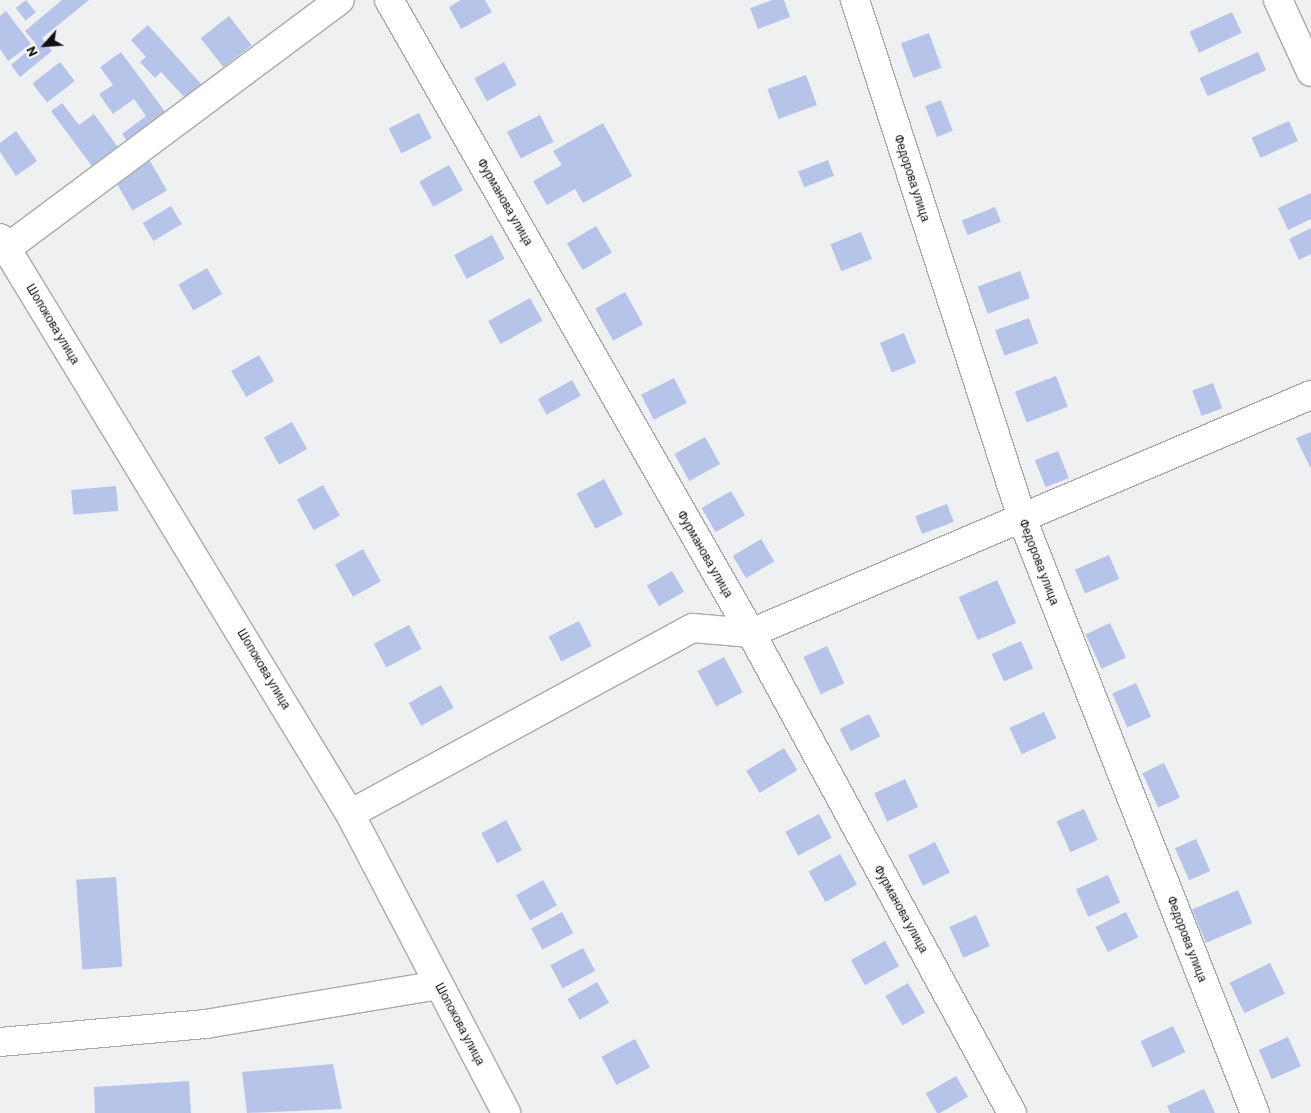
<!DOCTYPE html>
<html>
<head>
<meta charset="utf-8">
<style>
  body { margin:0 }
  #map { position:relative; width:1311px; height:1113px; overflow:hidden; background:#eff0f1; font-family:Barlow,sans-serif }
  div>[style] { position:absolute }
  .building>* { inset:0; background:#b7c4ea; transform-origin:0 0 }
  .roads { filter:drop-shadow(1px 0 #a9aaab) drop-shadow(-1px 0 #a9aaab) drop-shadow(0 1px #a9aaab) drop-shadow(0 -1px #a9aaab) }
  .minor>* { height:28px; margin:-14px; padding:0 14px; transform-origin:14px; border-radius:14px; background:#fff }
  span { translate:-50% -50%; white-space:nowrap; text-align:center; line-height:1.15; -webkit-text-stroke:4px #fff; paint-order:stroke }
  .street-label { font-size:12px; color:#111 }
  .north { position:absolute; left:20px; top:20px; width:50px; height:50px; -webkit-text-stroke:4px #fff; paint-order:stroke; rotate:244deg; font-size:14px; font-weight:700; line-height:20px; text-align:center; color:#111 }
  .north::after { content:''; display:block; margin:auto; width:18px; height:22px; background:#111; clip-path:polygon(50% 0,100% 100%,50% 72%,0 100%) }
</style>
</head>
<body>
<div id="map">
  <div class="building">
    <div style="left:26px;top:0;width:16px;height:13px;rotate:52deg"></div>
    <div style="clip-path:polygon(62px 0,89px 0,42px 38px,52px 51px,20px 77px,11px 65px,36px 44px,25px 31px)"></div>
    <div style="clip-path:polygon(461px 0,485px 0,492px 12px,461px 29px,449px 7px)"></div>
    <div style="clip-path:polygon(772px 0,784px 0,790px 17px,758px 29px,750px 8px)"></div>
    <div style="clip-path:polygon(6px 11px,31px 44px,8px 61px,0 49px,0 16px)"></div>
    <div style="left:1232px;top:12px;width:23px;height:47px;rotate:65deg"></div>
    <div style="left:229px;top:16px;width:37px;height:36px;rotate:52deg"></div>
    <div style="clip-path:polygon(148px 25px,202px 85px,186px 99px,161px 72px,155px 78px,140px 62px,146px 57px,131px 40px)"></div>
    <div style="left:929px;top:33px;width:37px;height:30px;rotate:70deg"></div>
    <div style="clip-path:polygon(121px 52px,169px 117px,130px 145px,122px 134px,146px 116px,134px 99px,113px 114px,99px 94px,113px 85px,100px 67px)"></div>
    <div style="left:1258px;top:52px;width:20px;height:64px;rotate:66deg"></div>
    <div style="left:60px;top:62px;width:24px;height:35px;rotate:52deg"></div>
    <div style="left:504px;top:62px;width:26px;height:34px;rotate:61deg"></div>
    <div style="left:806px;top:75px;width:32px;height:41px;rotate:70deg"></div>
    <div style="left:941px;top:100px;width:33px;height:17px;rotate:69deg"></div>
    <div style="clip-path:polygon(62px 103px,79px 125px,94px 114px,120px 150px,94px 169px,51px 111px)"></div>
    <div style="left:419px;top:113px;width:28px;height:34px;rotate:63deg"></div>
    <div style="left:540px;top:115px;width:30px;height:37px;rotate:63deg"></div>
    <div style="left:1289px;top:121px;width:22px;height:41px;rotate:66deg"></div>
    <div style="clip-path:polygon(603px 123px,632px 176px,583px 203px,575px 189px,547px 205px,533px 181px,562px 165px,553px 151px)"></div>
    <div style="clip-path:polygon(16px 131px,37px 161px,16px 176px,0 152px,0 143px)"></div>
    <div style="left:828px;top:160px;width:17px;height:32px;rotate:69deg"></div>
    <div style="left:150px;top:161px;width:34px;height:40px;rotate:60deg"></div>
    <div style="left:449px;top:165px;width:29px;height:34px;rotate:61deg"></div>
    <div style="clip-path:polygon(1311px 193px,1311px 219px,1288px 230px,1278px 208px)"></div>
    <div style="left:171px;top:206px;width:21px;height:33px;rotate:59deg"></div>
    <div style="left:995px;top:207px;width:16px;height:36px;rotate:68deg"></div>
    <div style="left:596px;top:226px;width:31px;height:34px;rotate:59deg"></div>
    <div style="clip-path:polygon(1311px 228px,1311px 254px,1299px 260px,1289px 239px)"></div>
    <div style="left:861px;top:232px;width:29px;height:33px;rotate:68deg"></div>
    <div style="left:492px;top:235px;width:27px;height:43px;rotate:62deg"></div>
    <div style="left:207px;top:268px;width:30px;height:33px;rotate:60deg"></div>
    <div style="left:1020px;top:271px;width:29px;height:45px;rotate:70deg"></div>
    <div style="left:625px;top:292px;width:37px;height:34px;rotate:61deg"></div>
    <div style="left:530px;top:298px;width:26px;height:48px;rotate:61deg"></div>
    <div style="left:1029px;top:318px;width:27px;height:36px;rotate:70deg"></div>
    <div style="left:904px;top:333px;width:32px;height:26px;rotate:68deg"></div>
    <div style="left:259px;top:355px;width:30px;height:32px;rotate:60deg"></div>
    <div style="left:1056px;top:376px;width:33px;height:44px;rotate:69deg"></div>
    <div style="left:674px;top:378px;width:28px;height:37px;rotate:63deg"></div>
    <div style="left:572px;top:380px;width:18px;height:39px;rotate:61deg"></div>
    <div style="left:1213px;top:383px;width:27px;height:22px;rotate:70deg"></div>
    <div style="left:292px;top:422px;width:31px;height:32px;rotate:61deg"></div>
    <div style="clip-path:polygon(1311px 432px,1311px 467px,1310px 467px,1296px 438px)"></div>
    <div style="left:705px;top:437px;width:31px;height:35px;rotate:61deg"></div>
    <div style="left:1058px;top:451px;width:29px;height:25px;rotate:68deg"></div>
    <div style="left:604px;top:479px;width:40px;height:31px;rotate:62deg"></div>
    <div style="left:323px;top:485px;width:35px;height:30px;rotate:61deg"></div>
    <div style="left:116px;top:486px;width:25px;height:45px;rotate:85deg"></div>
    <div style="left:731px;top:491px;width:28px;height:34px;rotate:60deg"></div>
    <div style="left:947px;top:504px;width:19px;height:34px;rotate:69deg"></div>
    <div style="left:761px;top:539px;width:26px;height:33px;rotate:59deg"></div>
    <div style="left:363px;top:549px;width:37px;height:32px;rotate:61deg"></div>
    <div style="left:1109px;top:555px;width:26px;height:37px;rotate:67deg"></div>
    <div style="left:672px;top:571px;width:24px;height:29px;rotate:60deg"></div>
    <div style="left:997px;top:580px;width:47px;height:42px;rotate:66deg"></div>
    <div style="left:579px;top:621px;width:28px;height:34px;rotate:63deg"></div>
    <div style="left:1110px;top:623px;width:38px;height:27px;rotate:65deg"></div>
    <div style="left:409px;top:625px;width:27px;height:40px;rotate:62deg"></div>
    <div style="left:1021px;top:641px;width:30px;height:32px;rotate:66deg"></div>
    <div style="left:827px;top:646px;width:41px;height:26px;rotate:65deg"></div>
    <div style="left:724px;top:657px;width:40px;height:30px;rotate:62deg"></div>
    <div style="left:1136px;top:683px;width:37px;height:26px;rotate:66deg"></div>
    <div style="left:441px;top:685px;width:26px;height:37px;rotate:61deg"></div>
    <div style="left:1044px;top:712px;width:29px;height:38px;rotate:65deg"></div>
    <div style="left:869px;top:714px;width:25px;height:33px;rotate:63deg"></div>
    <div style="left:784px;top:748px;width:26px;height:44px;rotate:59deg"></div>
    <div style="left:1164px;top:763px;width:38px;height:24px;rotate:65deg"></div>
    <div style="left:905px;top:779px;width:31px;height:34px;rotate:65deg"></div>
    <div style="left:1084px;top:809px;width:34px;height:30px;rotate:66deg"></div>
    <div style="left:819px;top:814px;width:27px;height:38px;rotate:62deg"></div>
    <div style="left:506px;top:820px;width:34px;height:28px;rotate:62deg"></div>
    <div style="left:1196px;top:839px;width:35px;height:23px;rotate:66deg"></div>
    <div style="left:935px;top:842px;width:34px;height:30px;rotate:64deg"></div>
    <div style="left:840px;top:854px;width:35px;height:36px;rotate:61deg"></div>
    <div style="left:1108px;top:875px;width:30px;height:35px;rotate:66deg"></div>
    <div style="left:116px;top:877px;width:90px;height:40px;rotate:86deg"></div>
    <div style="left:543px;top:880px;width:29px;height:31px;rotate:61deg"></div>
    <div style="left:1238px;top:890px;width:36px;height:50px;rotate:67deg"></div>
    <div style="left:562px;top:912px;width:24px;height:35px;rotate:62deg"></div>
    <div style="left:1126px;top:912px;width:28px;height:34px;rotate:64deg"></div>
    <div style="left:976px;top:915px;width:34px;height:29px;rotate:66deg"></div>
    <div style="left:885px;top:941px;width:29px;height:39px;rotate:61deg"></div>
    <div style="left:583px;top:948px;width:26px;height:37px;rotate:62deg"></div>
    <div style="left:1270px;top:963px;width:34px;height:45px;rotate:64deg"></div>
    <div style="left:597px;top:982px;width:24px;height:34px;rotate:60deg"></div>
    <div style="left:908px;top:983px;width:34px;height:26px;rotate:60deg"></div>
    <div style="left:1173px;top:1026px;width:29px;height:36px;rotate:65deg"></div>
    <div style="left:1288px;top:1037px;width:32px;height:32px;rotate:66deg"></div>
    <div style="left:635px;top:1039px;width:32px;height:38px;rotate:62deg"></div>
    <div style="clip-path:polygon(333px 1064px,342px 1109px,247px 1113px,242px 1072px)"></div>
    <div style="left:956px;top:1076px;width:24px;height:35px;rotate:60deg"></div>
    <div style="clip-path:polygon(189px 1081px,191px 1113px,95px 1113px,94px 1087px)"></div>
    <div style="clip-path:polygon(1204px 1089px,1215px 1113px,1170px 1113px,1167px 1106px)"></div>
  </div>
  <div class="roads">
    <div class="minor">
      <div style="left:389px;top:0;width:729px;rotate:60.24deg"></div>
      <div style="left:751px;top:633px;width:546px;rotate:61.46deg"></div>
      <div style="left:855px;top:0;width:547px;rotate:72.13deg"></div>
      <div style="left:1023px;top:521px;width:636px;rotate:68.6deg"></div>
      <div style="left:1278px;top:0;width:79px;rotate:65.4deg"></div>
      <div style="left:0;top:238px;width:674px;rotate:58.72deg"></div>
      <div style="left:350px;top:814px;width:337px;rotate:62.4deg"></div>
      <div style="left:7px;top:248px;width:415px;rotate:-36.7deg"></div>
      <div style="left:350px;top:814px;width:390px;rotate:-28.5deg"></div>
      <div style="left:693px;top:628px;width:58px;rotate:4.9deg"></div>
      <div style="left:751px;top:633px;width:608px;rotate:-23.03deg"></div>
      <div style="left:0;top:1042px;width:207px;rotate:-5deg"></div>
      <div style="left:206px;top:1024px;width:236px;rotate:-9.5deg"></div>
    </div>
  </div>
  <div class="street-label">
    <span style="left:912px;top:178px;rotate:72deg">Федорова улица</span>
    <span style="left:505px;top:202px;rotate:60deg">Фурманова улица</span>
    <span style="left:53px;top:324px;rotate:59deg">Шопокова улица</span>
    <span style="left:705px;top:554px;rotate:60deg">Фурманова улица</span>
    <span style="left:1039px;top:562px;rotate:69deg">Федорова улица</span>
    <span style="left:264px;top:669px;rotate:59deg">Шопокова улица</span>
    <span style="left:901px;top:909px;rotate:61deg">Фурманова улица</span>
    <span style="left:1187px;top:939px;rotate:69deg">Федорова улица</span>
    <span style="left:460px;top:1024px;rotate:62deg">Шопокова улица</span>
  </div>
  <div class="north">N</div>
</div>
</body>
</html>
